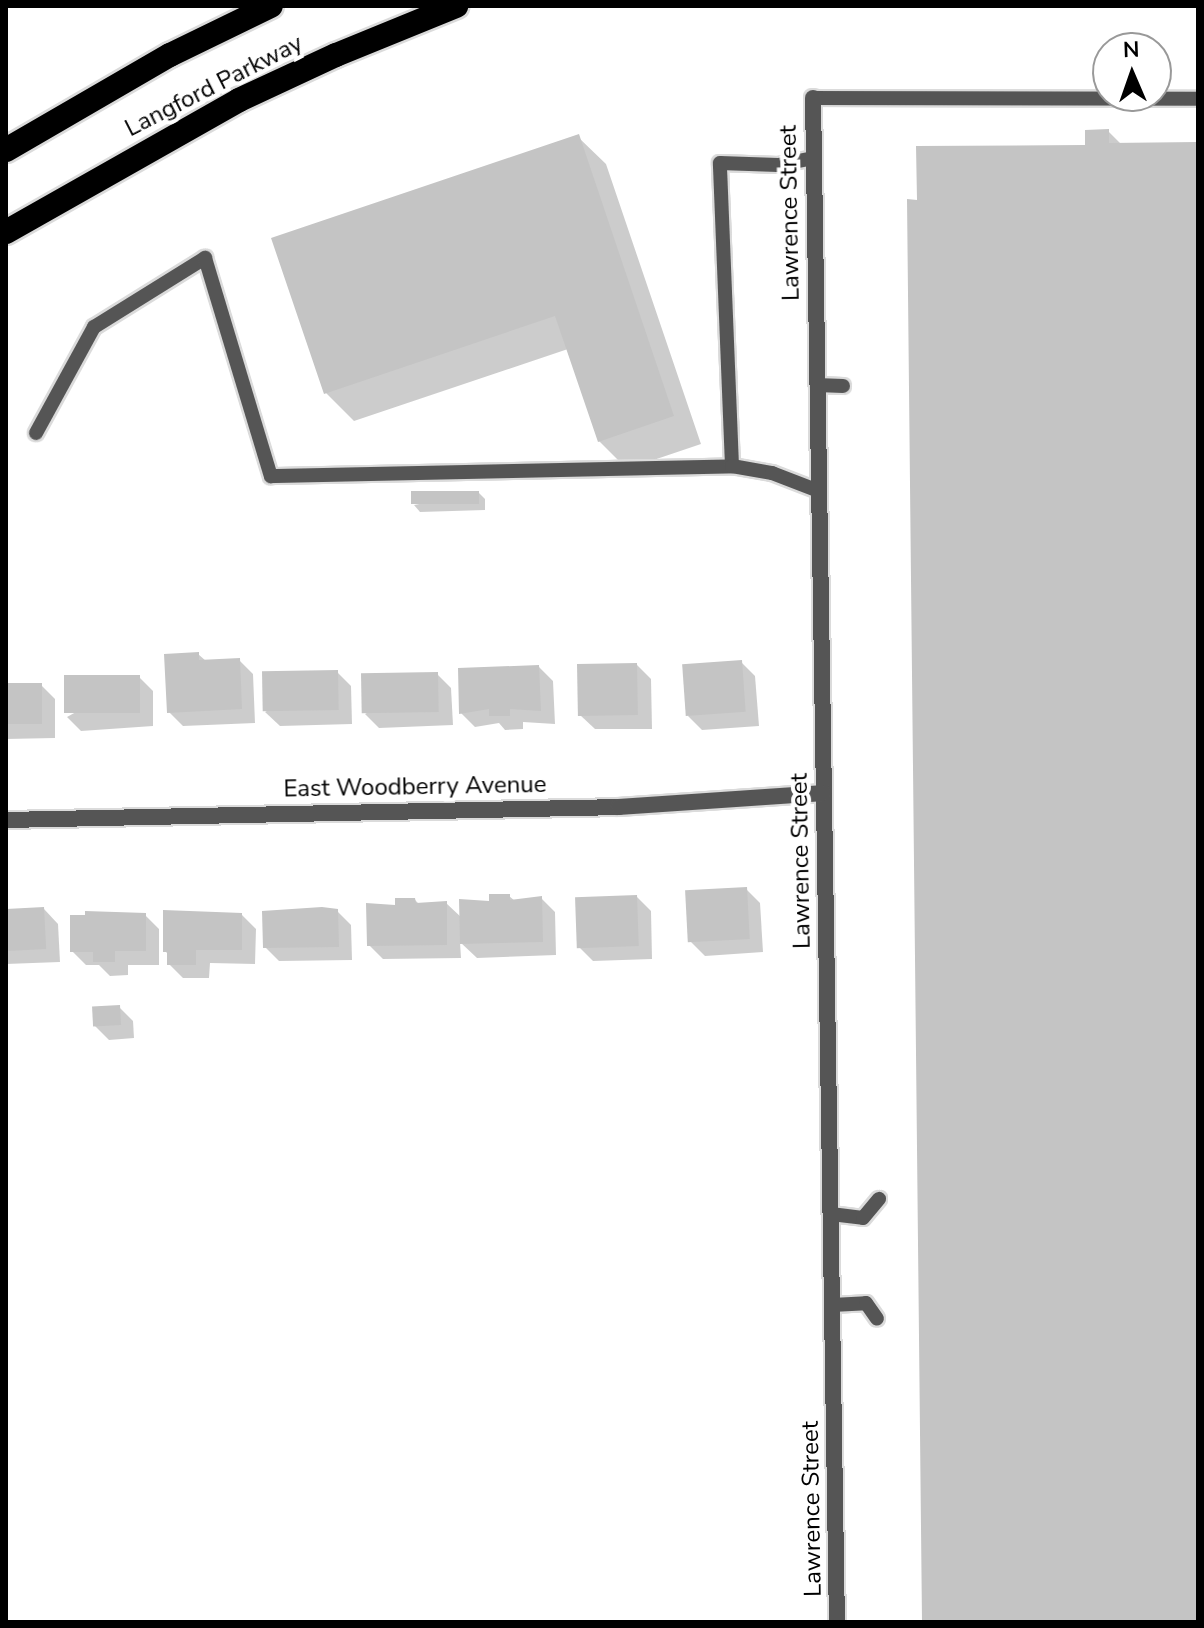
<!DOCTYPE html>
<html>
<head>
<meta charset="utf-8">
<style>
  body { margin:0 }
  #map { position:relative; width:1204px; height:1628px; overflow:hidden; background:#fff; font-family:"Nunito Sans",sans-serif }
  div>[style] { position:absolute }
  .shadow>* { inset:0; background:#0003 }
  .building>* { inset:0; background:#c4c4c4; transform-origin:0 0 }
  .roads { filter:drop-shadow(2px 0 #dbdbdb) drop-shadow(-2px 0 #dbdbdb) drop-shadow(0 2px #dbdbdb) drop-shadow(0 -2px #dbdbdb) }
  .service>* { height:14px; margin:-7px; padding:0 7px; transform-origin:7px; border-radius:7px; background:#555 }
  .minor>* { height:16px; margin:-8px; padding:0 8px; transform-origin:8px; border-radius:8px; background:#555 }
  .motorway>* { height:24px; margin:-12px; padding:0 12px; transform-origin:12px; border-radius:12px; background:#000 }
  span { translate:-50% -50%; white-space:nowrap; text-align:center; line-height:1.15; -webkit-text-stroke:8px #fff; paint-order:stroke }
  .street-label { font-size:24px; color:#000 }
  .frame { position:absolute; inset:0; border:8px solid #000; pointer-events:none }
  .north { position:absolute; left:1092px; top:32px; width:80px; height:80px; box-sizing:border-box; background:#fff; border:2px solid #999; border-radius:50%; rotate:358deg; font-size:22px; font-weight:700; line-height:32px; text-align:center; color:#000 }
  .north::after { content:''; display:block; margin:auto; width:28px; height:36px; background:#000; clip-path:polygon(50% 0,100% 100%,50% 72%,0 100%) }
</style>
</head>
<body>
<div id="map">
  <div class="shadow">
    <div style="clip-path:polygon(1108px 131px,1122px 145px,1198px 144px,1198px 1622px,924px 1622px,1087px 147px)"></div>
    <div style="clip-path:polygon(578px 137px,606px 164px,701px 444px,627px 469px,599px 441px,568px 349px,354px 421px,326px 393px)"></div>
    <div style="clip-path:polygon(479px 493px,485px 499px,485px 510px,420px 512px,414px 505px)"></div>
    <div style="clip-path:polygon(198px 654px,206px 661px,239px 660px,253px 674px,255px 723px,183px 726px,169px 712px)"></div>
    <div style="clip-path:polygon(741px 662px,755px 676px,759px 726px,702px 730px,688px 716px)"></div>
    <div style="clip-path:polygon(637px 665px,651px 679px,652px 729px,595px 729px,580px 715px)"></div>
    <div style="clip-path:polygon(539px 667px,553px 681px,555px 724px,523px 722px,523px 729px,505px 730px,499px 723px,475px 727px,461px 713px)"></div>
    <div style="clip-path:polygon(337px 672px,351px 686px,352px 724px,280px 726px,265px 712px)"></div>
    <div style="clip-path:polygon(437px 674px,451px 688px,453px 725px,379px 728px,365px 714px)"></div>
    <div style="clip-path:polygon(139px 677px,153px 691px,153px 726px,81px 731px,67px 717px)"></div>
    <div style="clip-path:polygon(41px 685px,55px 699px,55px 738px,6px 739px,6px 686px)"></div>
    <div style="clip-path:polygon(746px 889px,760px 903px,763px 952px,705px 956px,691px 942px)"></div>
    <div style="clip-path:polygon(509px 896px,515px 901px,541px 898px,555px 912px,556px 955px,477px 958px,460px 942px,461px 958px,383px 959px,369px 945px,397px 908px,415px 900px,420px 905px,446px 903px,462px 918px)"></div>
    <div style="clip-path:polygon(637px 897px,651px 911px,652px 959px,593px 961px,579px 947px)"></div>
    <div style="clip-path:polygon(44px 909px,58px 924px,60px 962px,6px 964px,6px 911px)"></div>
    <div style="clip-path:polygon(337px 911px,351px 925px,352px 960px,279px 961px,265px 947px)"></div>
    <div style="clip-path:polygon(145px 915px,159px 929px,159px 965px,128px 965px,128px 975px,110px 976px,99px 965px,86px 965px,72px 951px)"></div>
    <div style="clip-path:polygon(242px 915px,256px 929px,255px 964px,210px 963px,209px 978px,183px 978px,169px 964px,169px 955px,165px 951px)"></div>
    <div style="clip-path:polygon(119px 1007px,133px 1021px,134px 1038px,109px 1040px,95px 1026px)"></div>
  </div>
  <div class="building">
    <div style="clip-path:polygon(1109px 129px,1109px 143px,1198px 142px,1198px 1622px,922px 1622px,907px 199px,917px 200px,916px 146px,1085px 145px,1085px 130px)"></div>
    <div style="clip-path:polygon(579px 134px,674px 416px,598px 442px,555px 316px,324px 394px,271px 238px)"></div>
    <div style="left:479px;top:491px;width:13px;height:68px;rotate:90deg"></div>
    <div style="clip-path:polygon(199px 652px,199px 660px,240px 658px,242px 709px,167px 713px,164px 654px)"></div>
    <div style="left:742px;top:660px;width:52px;height:60px;rotate:86deg"></div>
    <div style="left:637px;top:663px;width:52px;height:60px;rotate:89deg"></div>
    <div style="clip-path:polygon(539px 665px,541px 711px,510px 709px,510px 716px,489px 716px,489px 709px,459px 714px,458px 668px)"></div>
    <div style="left:338px;top:670px;width:40px;height:76px;rotate:89deg"></div>
    <div style="left:438px;top:672px;width:40px;height:77px;rotate:89deg"></div>
    <div style="left:140px;top:675px;width:38px;height:76px;rotate:90deg"></div>
    <div style="left:42px;top:683px;width:41px;height:36px;rotate:90deg"></div>
    <div style="left:747px;top:887px;width:52px;height:62px;rotate:87deg"></div>
    <div style="clip-path:polygon(489px 894px,510px 894px,510px 900px,542px 896px,543px 942px,460px 944px,459px 899px,489px 901px)"></div>
    <div style="left:637px;top:895px;width:51px;height:62px;rotate:88deg"></div>
    <div style="clip-path:polygon(395px 898px,415px 898px,416px 903px,447px 901px,447px 945px,367px 946px,366px 903px,395px 905px)"></div>
    <div style="left:44px;top:907px;width:42px;height:38px;rotate:87deg"></div>
    <div style="clip-path:polygon(322px 907px,338px 909px,339px 947px,263px 948px,262px 911px)"></div>
    <div style="clip-path:polygon(163px 910px,242px 913px,242px 950px,196px 950px,196px 965px,167px 965px,167px 952px,163px 952px)"></div>
    <div style="clip-path:polygon(85px 911px,146px 913px,146px 951px,115px 951px,115px 962px,93px 962px,93px 952px,70px 952px,70px 915px,85px 915px)"></div>
    <div style="left:120px;top:1005px;width:20px;height:28px;rotate:87deg"></div>
  </div>
  <div class="roads">
    <div class="service">
      <div style="left:813px;top:98px;width:385px;rotate:0.1deg"></div>
      <div style="left:817px;top:385px;width:26px;rotate:2deg"></div>
      <div style="left:36px;top:433px;width:121px;rotate:-61.3deg"></div>
      <div style="left:94px;top:327px;width:131px;rotate:-31.9deg"></div>
      <div style="left:205px;top:258px;width:228px;rotate:73.2deg"></div>
      <div style="left:271px;top:476px;width:461px;rotate:-1.2deg"></div>
      <div style="left:732px;top:466px;width:303px;rotate:-92.3deg"></div>
      <div style="left:720px;top:163px;width:58px;rotate:2deg"></div>
      <div style="left:778px;top:165px;width:37px;rotate:-11deg"></div>
      <div style="left:732px;top:466px;width:41px;rotate:9.9deg"></div>
      <div style="left:772px;top:473px;width:50px;rotate:21deg"></div>
      <div style="left:831px;top:1214px;width:32px;rotate:7deg"></div>
      <div style="left:863px;top:1218px;width:25px;rotate:-50deg"></div>
      <div style="left:832px;top:1305px;width:34px;rotate:-3deg"></div>
      <div style="left:866px;top:1303px;width:19px;rotate:55deg"></div>
    </div>
    <div class="minor">
      <div style="left:813px;top:98px;width:1524px;rotate:89.1deg"></div>
      <div style="left:6px;top:820px;width:613px;rotate:-1.21deg"></div>
      <div style="left:619px;top:807px;width:205px;rotate:-3.9deg"></div>
    </div>
    <div class="motorway">
      <div style="left:6px;top:150px;width:190px;rotate:-30.1deg"></div>
      <div style="left:170px;top:55px;width:112px;rotate:-25.9deg"></div>
      <div style="left:6px;top:232px;width:268px;rotate:-29.5deg"></div>
      <div style="left:239px;top:100px;width:107px;rotate:-24.9deg"></div>
      <div style="left:336px;top:55px;width:130px;rotate:-22.2deg"></div>
    </div>
  </div>
  <div class="street-label">
    <span style="left:214px;top:86px;rotate:-27deg">Langford Parkway</span>
    <span style="left:790px;top:213px;rotate:-91deg">Lawrence Street</span>
    <span style="left:415px;top:787px;rotate:-1deg">East Woodberry Avenue</span>
    <span style="left:801px;top:861px;rotate:-91deg">Lawrence Street</span>
    <span style="left:812px;top:1509px;rotate:-91deg">Lawrence Street</span>
  </div>
  <div class="frame"></div>
  <div class="north">N</div>
</div>
</body>
</html>
